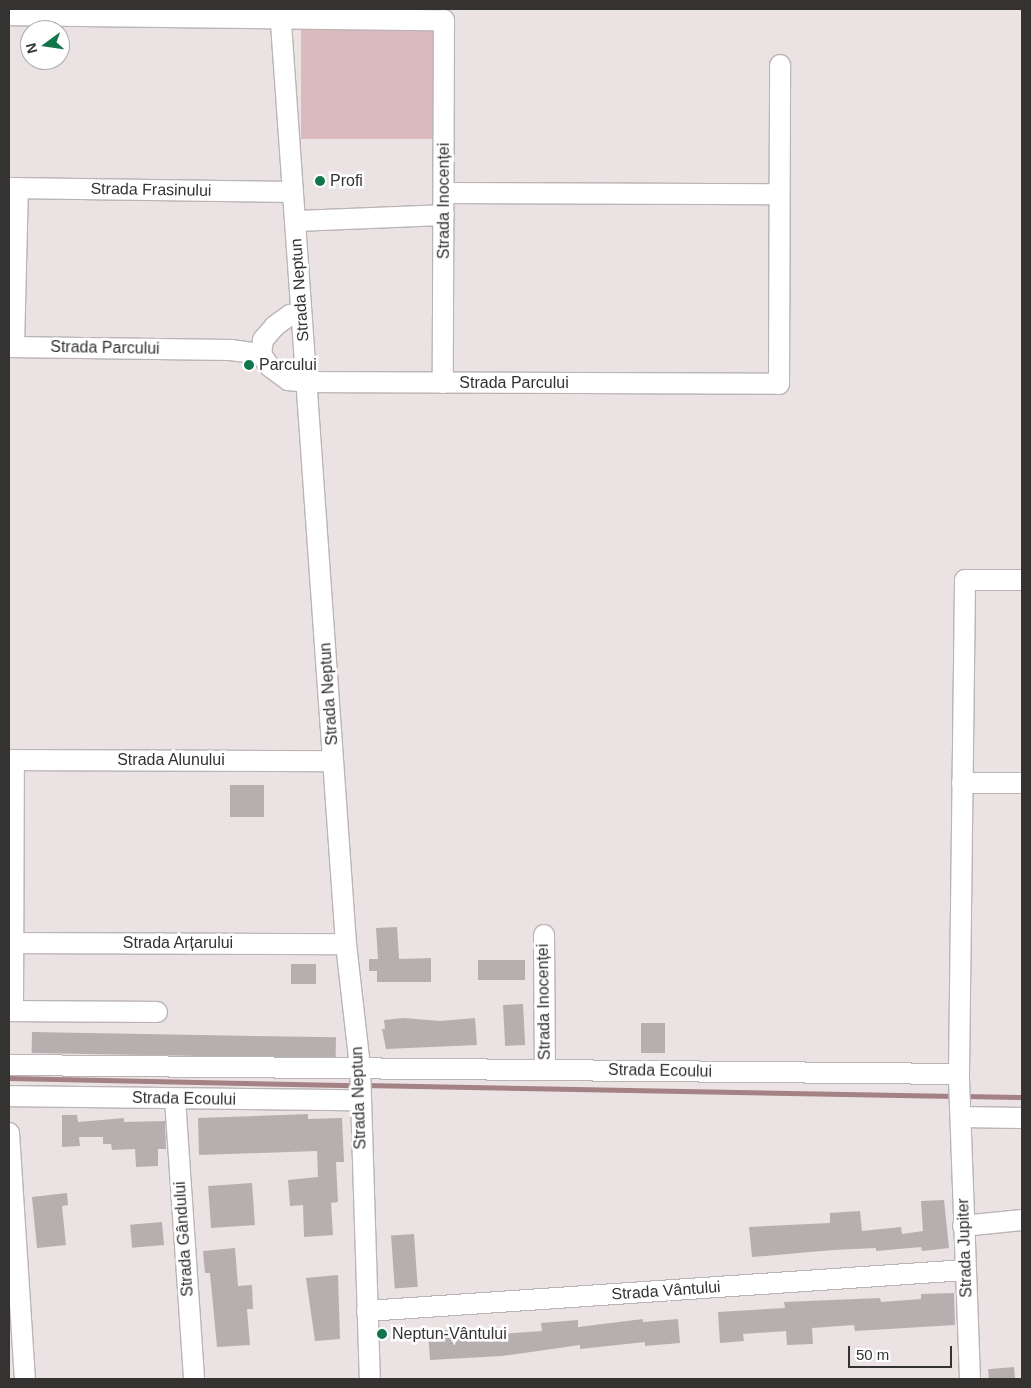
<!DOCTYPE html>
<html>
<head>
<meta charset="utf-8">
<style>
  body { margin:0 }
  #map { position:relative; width:1031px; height:1388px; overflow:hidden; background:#eae2e3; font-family:Helvetica,sans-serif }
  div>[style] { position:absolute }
  .green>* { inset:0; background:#dababd; transform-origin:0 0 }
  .stream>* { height:4.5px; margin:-2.25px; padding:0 2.25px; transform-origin:2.25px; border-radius:2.25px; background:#a38185 }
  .building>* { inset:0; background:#b6afb0; transform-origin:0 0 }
  .roads { filter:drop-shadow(1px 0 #bbb4b5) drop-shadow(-1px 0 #bbb4b5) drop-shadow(0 1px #bbb4b5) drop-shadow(0 -1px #bbb4b5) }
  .minor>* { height:20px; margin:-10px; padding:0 10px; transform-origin:10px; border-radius:10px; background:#fff }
  .dots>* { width:14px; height:14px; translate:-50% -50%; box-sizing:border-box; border:2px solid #fff; border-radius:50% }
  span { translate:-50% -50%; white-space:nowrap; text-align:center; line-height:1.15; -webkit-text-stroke:5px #fff; paint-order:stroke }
  .poi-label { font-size:16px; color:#353232 }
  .left { translate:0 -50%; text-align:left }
  .street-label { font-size:16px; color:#353232 }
  .frame { position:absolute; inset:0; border:10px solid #353232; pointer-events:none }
  .north { position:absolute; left:20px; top:20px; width:50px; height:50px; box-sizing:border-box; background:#fff; border:1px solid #aeadad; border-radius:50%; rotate:256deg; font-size:14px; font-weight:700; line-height:20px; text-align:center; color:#353232 }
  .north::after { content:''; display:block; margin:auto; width:18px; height:22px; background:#12764d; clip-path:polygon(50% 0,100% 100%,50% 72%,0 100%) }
  .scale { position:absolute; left:848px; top:1346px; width:104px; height:22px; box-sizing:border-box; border:2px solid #353232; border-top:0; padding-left:6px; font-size:15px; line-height:18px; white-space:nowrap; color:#353232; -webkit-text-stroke:4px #fff; paint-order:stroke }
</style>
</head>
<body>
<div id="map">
  <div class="green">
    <div style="left:301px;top:30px;width:133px;height:109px"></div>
  </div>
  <div class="stream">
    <div style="left:9px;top:1078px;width:346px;rotate:1.2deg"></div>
    <div style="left:365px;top:1085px;width:590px;rotate:1.07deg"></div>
    <div style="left:965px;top:1096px;width:57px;rotate:1deg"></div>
  </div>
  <div class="building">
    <div style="left:230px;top:785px;width:34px;height:32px"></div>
    <div style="clip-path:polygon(397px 927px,399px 959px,431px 958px,431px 982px,377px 982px,377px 971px,369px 971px,369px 959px,378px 959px,376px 928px)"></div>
    <div style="left:525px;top:960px;width:20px;height:47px;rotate:90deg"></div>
    <div style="left:291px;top:964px;width:25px;height:20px"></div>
    <div style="left:523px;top:1004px;width:41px;height:20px;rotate:87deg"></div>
    <div style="clip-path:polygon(403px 1018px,440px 1021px,475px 1018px,477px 1045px,386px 1049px,382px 1029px,385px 1029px,384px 1020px)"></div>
    <div style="left:641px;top:1023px;width:24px;height:30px"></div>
    <div style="left:32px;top:1032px;width:304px;height:21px;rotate:1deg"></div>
    <div style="clip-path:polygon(308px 1114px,308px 1119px,342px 1118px,344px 1162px,336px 1162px,338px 1202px,331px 1203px,333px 1235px,304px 1237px,303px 1205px,290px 1206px,288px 1180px,318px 1177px,317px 1151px,199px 1155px,198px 1118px)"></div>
    <div style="clip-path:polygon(62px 1115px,77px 1115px,78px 1122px,124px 1118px,124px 1122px,165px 1121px,166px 1149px,158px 1149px,158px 1166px,136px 1167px,135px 1149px,112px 1150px,111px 1144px,103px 1144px,103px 1137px,79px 1137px,80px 1146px,62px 1147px)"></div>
    <div style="left:252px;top:1183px;width:42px;height:44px;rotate:86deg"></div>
    <div style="clip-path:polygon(67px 1193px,68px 1205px,62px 1206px,66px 1245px,37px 1248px,32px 1197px)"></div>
    <div style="clip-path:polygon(944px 1200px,949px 1248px,922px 1251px,921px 1247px,876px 1251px,876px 1248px,833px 1250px,752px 1257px,749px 1227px,830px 1223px,830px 1213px,860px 1211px,862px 1231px,901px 1227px,902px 1234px,923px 1231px,921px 1201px)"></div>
    <div style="left:162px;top:1222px;width:23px;height:32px;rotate:85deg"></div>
    <div style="left:414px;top:1234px;width:53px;height:23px;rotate:86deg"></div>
    <div style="clip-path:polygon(235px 1248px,238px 1286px,252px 1285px,253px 1309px,247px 1309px,250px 1345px,217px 1347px,210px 1273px,205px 1273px,203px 1251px)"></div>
    <div style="clip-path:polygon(338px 1275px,340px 1339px,315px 1341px,306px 1278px)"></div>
    <div style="clip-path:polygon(954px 1293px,955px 1325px,855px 1331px,854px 1325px,812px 1328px,813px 1344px,787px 1345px,786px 1331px,743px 1334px,744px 1341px,720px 1343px,718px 1312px,785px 1308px,784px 1302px,880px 1298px,881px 1302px,921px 1299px,921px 1294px)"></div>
    <div style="clip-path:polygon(643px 1319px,643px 1322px,678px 1319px,680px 1343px,645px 1346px,645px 1342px,580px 1349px,580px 1345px,502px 1356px,430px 1360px,428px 1331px,500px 1327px,500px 1334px,542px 1331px,541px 1323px,578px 1320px,578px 1327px)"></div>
    <div style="left:1014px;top:1367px;width:12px;height:26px;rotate:85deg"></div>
  </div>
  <div class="roads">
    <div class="minor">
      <div style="left:280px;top:9px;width:937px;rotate:85.96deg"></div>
      <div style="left:346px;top:944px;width:123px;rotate:83.5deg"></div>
      <div style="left:360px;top:1066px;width:313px;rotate:88.2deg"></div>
      <div style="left:9px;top:15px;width:435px;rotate:0.7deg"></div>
      <div style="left:444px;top:20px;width:363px;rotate:90.2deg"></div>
      <div style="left:9px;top:188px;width:284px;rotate:0.8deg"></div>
      <div style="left:444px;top:193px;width:335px;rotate:0.2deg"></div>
      <div style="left:295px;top:221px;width:149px;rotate:-2.3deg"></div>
      <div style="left:301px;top:313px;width:11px;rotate:170deg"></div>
      <div style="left:290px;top:315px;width:19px;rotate:144deg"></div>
      <div style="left:275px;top:326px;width:18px;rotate:131deg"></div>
      <div style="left:263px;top:340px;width:14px;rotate:98deg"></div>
      <div style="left:261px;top:354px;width:14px;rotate:56deg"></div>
      <div style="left:269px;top:366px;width:24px;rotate:36deg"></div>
      <div style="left:288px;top:380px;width:18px;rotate:6deg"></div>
      <div style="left:306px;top:382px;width:473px;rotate:0.2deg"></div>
      <div style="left:779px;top:384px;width:319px;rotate:-89.8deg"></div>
      <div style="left:9px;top:347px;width:222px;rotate:0.8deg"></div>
      <div style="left:231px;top:350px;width:30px;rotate:8deg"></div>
      <div style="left:14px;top:347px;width:159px;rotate:-88.6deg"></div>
      <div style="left:9px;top:760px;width:324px;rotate:0.2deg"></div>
      <div style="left:962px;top:783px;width:60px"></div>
      <div style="left:544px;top:935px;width:135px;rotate:89.6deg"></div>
      <div style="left:9px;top:943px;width:337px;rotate:0.2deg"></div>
      <div style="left:9px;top:1011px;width:148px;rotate:0.4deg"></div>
      <div style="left:13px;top:1011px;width:251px;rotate:-89.8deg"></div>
      <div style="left:9px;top:1065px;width:950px;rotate:0.54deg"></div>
      <div style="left:9px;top:1096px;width:351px;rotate:0.7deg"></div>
      <div style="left:175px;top:1099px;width:281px;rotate:86.1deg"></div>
      <div style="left:961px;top:1117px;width:61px;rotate:0.9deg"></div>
      <div style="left:9px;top:1133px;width:247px;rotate:86.3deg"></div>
      <div style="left:963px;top:1226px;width:59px;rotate:-5.8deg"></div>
      <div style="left:367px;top:1311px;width:599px;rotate:-3.92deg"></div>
      <div style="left:970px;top:1379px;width:305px;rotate:-92.1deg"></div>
      <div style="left:959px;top:1074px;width:494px;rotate:-89.3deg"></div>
      <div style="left:965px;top:580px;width:57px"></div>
    </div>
  </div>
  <div class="dots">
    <div style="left:320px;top:181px;background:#12764d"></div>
    <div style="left:249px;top:365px;background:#12764d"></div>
    <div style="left:382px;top:1334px;background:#12764d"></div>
  </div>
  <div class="poi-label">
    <span class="left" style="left:330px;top:181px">Profi</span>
    <span class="left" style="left:259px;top:365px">Parcului</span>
    <span class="left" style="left:392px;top:1334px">Neptun-Vântului</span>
  </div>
  <div class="street-label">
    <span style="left:151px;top:190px;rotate:1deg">Strada Frasinului</span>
    <span style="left:444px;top:201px;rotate:-90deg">Strada Inocenței</span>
    <span style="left:300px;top:290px;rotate:-94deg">Strada Neptun</span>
    <span style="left:105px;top:348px;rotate:1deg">Strada Parcului</span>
    <span style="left:514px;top:383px">Strada Parcului</span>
    <span style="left:329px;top:694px;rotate:-94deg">Strada Neptun</span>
    <span style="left:171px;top:760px">Strada Alunului</span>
    <span style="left:178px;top:943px">Strada Arțarului</span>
    <span style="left:544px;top:1002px;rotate:-91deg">Strada Inocenței</span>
    <span style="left:660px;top:1071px;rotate:1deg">Strada Ecoului</span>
    <span style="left:359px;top:1098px;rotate:-92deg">Strada Neptun</span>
    <span style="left:184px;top:1099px;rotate:1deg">Strada Ecoului</span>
    <span style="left:184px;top:1239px;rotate:-94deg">Strada Gândului</span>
    <span style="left:965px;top:1248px;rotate:-92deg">Strada Jupiter</span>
    <span style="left:666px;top:1291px;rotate:-4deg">Strada Vântului</span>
  </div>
  <div class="frame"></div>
  <div class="north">N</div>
  <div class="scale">50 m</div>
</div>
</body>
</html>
